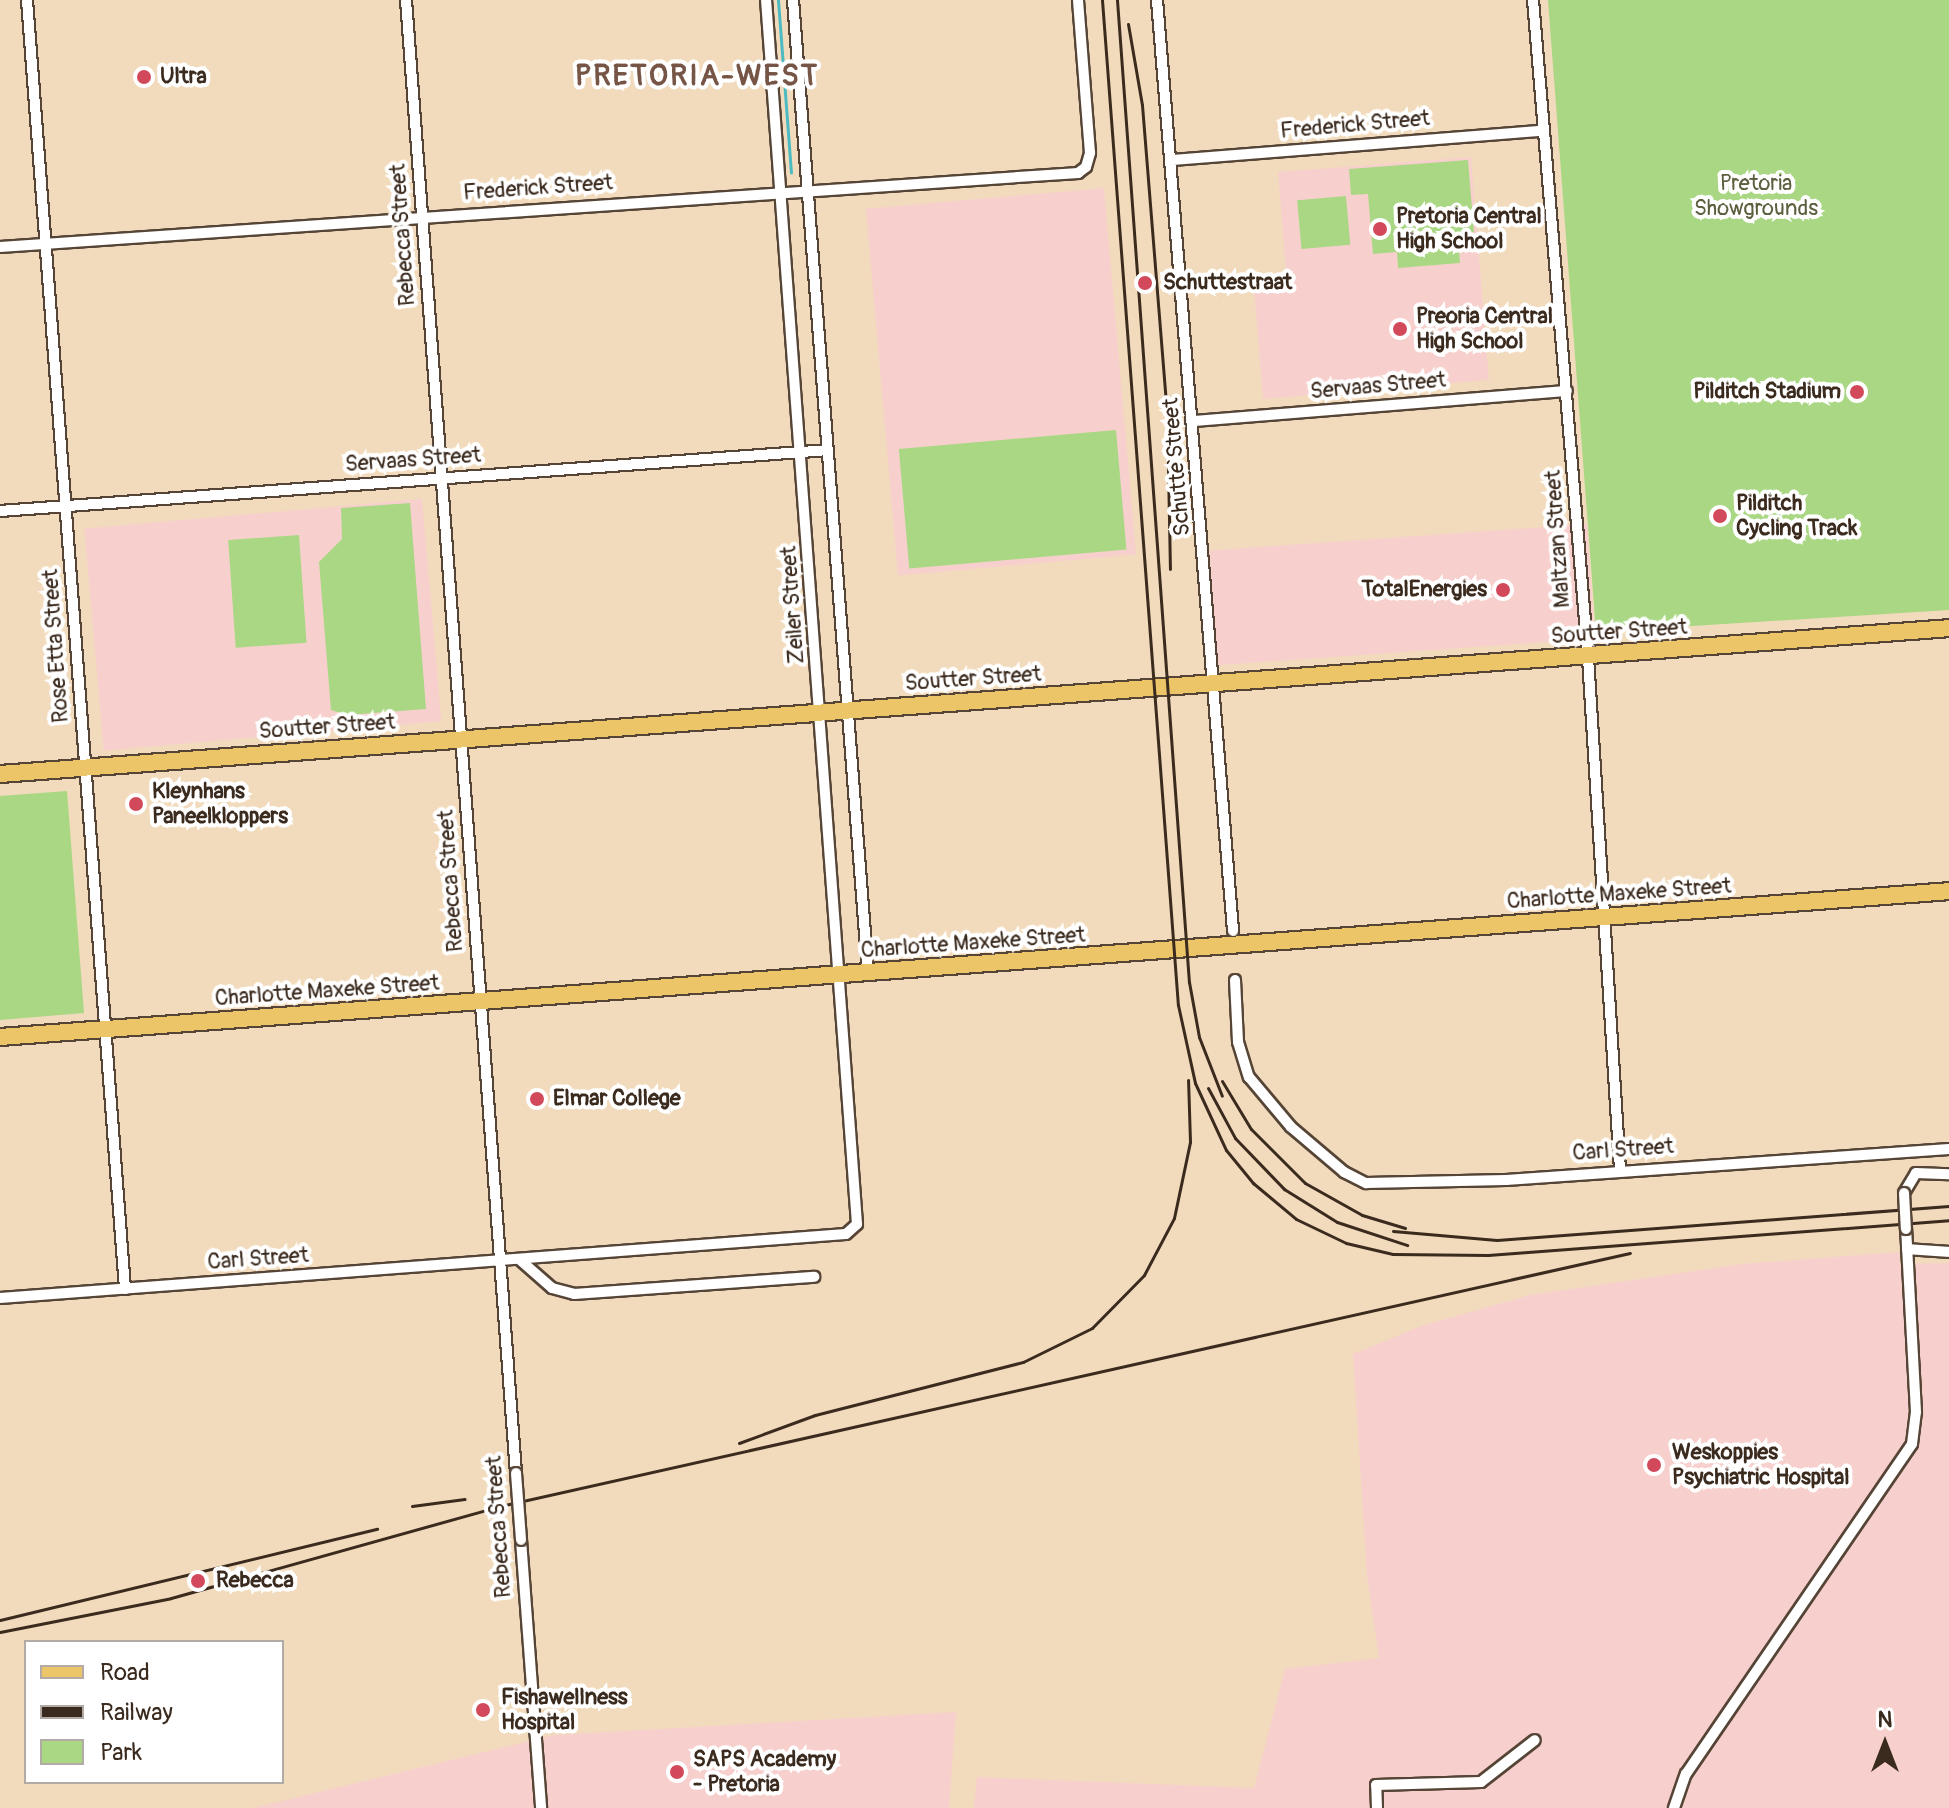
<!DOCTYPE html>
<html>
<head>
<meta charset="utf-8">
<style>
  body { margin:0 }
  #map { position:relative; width:1949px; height:1808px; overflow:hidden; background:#f2dbbc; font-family:Pangolin,sans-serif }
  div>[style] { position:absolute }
  .built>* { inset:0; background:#f7d0cd; transform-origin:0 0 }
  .green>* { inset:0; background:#aad784; transform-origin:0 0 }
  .stream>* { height:3px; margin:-1.5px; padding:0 1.5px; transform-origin:1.5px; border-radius:1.5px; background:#4cbbc1 }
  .roads { filter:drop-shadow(2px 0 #564536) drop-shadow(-2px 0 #564536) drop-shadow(0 2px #564536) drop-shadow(0 -2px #564536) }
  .street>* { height:10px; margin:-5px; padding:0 5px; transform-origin:5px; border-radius:5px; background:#fff }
  .primary>* { height:16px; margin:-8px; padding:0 8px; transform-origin:8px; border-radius:8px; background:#ecc569 }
  .rail>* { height:3px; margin:-1.5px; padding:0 1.5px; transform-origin:1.5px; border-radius:1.5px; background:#3b2a1e }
  .bridges { filter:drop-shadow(2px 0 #564536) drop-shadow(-2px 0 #564536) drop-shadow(0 2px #564536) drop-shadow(0 -2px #564536) }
  .street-bridge>* { height:10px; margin:-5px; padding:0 5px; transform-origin:5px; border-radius:5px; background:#fff }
  .dots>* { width:22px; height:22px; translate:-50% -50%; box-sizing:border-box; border:4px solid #fff; border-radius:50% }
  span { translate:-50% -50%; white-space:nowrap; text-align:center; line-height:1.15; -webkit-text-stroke:8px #fff; paint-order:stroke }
  .poi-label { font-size:22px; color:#3b2a1e; font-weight:700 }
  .left { translate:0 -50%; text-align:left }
  .right { translate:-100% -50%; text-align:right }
  .street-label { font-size:22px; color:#3b2a1e }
  .park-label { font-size:22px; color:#5c5e3d }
  .district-label { font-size:30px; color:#765547; font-weight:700; letter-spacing:2px }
  .legend { position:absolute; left:24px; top:1640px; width:260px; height:144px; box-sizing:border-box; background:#fff; border:2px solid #b1aaa5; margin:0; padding:10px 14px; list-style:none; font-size:24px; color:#3b2a1e }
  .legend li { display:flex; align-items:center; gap:16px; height:40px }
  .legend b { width:40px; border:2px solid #b1aaa5 }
  .north { position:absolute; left:1845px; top:1704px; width:80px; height:80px; -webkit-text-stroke:6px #fff; paint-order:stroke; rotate:0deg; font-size:22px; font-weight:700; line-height:32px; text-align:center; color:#3b2a1e }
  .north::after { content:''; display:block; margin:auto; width:28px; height:36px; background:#3b2a1e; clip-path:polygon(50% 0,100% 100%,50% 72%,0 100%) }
</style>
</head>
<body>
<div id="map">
  <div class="built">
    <div style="clip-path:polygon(1471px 157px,1489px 380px,1263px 399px,1254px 288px,1287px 285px,1278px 172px)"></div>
    <div style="left:1104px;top:188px;width:368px;height:239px;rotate:85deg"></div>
    <div style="left:422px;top:499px;width:223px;height:339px;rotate:85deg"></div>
    <div style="left:1587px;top:524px;width:115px;height:379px;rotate:86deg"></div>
    <div style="clip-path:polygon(1899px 1252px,1900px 1264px,1949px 1263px,1949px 1808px,974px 1808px,977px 1777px,1254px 1788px,1285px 1669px,1379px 1658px,1367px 1576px,1353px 1354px,1421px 1326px,1530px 1295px,1742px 1264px)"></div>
    <div style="clip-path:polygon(956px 1712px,949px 1808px,253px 1808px,554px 1735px)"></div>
  </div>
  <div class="green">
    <div style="clip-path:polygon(1548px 0,1949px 0,1949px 610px,1596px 632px)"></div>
    <div style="clip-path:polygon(1468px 160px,1474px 232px,1458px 233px,1460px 263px,1398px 268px,1397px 252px,1373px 254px,1368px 194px,1351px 195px,1349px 169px)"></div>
    <div style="left:1346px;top:196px;width:49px;height:49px;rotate:85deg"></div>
    <div style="left:1116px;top:430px;width:120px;height:218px;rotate:85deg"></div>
    <div style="clip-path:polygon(410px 503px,426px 709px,347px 715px,331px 710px,319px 562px,342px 539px,341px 508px)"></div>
    <div style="left:299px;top:535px;width:108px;height:71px;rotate:86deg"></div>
    <div style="clip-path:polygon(67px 791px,84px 1013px,0 1020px,0 796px)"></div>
  </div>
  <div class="stream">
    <div style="left:778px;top:0;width:173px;rotate:85.7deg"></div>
  </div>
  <div class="roads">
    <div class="street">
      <div style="left:27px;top:0;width:1293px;rotate:85.65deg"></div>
      <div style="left:406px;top:0;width:1477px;rotate:85.73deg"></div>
      <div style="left:793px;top:0;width:975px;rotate:85.59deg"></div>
      <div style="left:1157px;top:0;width:934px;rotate:85.33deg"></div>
      <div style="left:1533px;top:0;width:659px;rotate:85.21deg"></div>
      <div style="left:1588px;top:657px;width:514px;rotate:86.43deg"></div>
      <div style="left:1171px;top:160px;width:373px;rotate:-4.5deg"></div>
      <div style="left:0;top:247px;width:1081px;rotate:-3.93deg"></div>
      <div style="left:1078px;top:173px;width:10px;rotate:-37deg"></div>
      <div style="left:1086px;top:167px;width:15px;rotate:-74deg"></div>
      <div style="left:1090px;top:153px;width:153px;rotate:-94.5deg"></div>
      <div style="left:1193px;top:421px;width:375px;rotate:-4.6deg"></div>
      <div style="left:0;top:511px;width:830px;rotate:-4.21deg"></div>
      <div style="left:1235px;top:980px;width:62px;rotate:87.2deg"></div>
      <div style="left:1238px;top:1042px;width:37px;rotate:73deg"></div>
      <div style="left:1249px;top:1077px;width:65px;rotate:50deg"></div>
      <div style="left:1291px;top:1127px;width:70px;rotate:40.3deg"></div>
      <div style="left:1344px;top:1172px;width:25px;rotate:27deg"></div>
      <div style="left:1366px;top:1183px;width:140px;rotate:-1.2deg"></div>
      <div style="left:1506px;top:1180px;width:444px;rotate:-4deg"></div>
      <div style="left:1904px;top:1193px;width:23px;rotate:-59deg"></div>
      <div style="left:1916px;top:1173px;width:33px;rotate:2deg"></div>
      <div style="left:1907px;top:1249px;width:42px;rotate:4.1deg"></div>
      <div style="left:519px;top:1259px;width:44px;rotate:41.3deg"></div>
      <div style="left:552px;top:1288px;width:23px;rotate:15deg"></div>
      <div style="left:574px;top:1294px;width:241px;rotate:-4.1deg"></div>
      <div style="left:0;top:1298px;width:848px;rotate:-4.33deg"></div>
      <div style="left:846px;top:1234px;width:15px;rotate:-42deg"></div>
      <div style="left:857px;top:1224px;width:1227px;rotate:-94.25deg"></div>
      <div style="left:521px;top:1540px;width:269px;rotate:85.7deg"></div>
      <div style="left:1377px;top:1808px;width:23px;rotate:-92deg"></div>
      <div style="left:1376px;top:1785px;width:105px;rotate:-1.6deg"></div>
      <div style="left:1481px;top:1782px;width:68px;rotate:-37.9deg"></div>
      <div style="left:1674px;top:1808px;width:36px;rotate:-71deg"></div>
      <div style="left:1686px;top:1774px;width:400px;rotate:-55.6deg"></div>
      <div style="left:1912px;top:1444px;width:32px;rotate:-83deg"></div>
      <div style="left:1916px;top:1412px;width:183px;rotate:-93.1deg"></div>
    </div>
    <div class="primary">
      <div style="left:0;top:774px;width:1954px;rotate:-4.28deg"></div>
      <div style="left:0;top:1037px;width:1954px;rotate:-4.28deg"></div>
    </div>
  </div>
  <div class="rail">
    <div style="left:1102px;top:0;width:1008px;rotate:85.68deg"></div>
    <div style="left:1178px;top:1005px;width:80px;rotate:77.7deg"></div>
    <div style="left:1195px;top:1083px;width:74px;rotate:65.2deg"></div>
    <div style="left:1226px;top:1150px;width:43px;rotate:50.7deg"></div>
    <div style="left:1253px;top:1183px;width:56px;rotate:39.9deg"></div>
    <div style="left:1296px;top:1219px;width:55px;rotate:25.6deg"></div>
    <div style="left:1346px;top:1243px;width:48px;rotate:13.2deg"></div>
    <div style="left:1393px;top:1254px;width:95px;rotate:0.6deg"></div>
    <div style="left:1488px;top:1255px;width:462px;rotate:-4.3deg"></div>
    <div style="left:1117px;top:0;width:985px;rotate:85.81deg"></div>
    <div style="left:1189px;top:982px;width:56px;rotate:79.7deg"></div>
    <div style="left:1199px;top:1037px;width:63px;rotate:68.7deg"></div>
    <div style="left:1128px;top:24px;width:82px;rotate:80.2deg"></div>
    <div style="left:1142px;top:105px;width:311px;rotate:85.4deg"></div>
    <div style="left:1167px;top:415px;width:154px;rotate:88.9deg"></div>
    <div style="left:1222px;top:1081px;width:56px;rotate:58.9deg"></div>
    <div style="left:1251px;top:1129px;width:76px;rotate:45deg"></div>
    <div style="left:1305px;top:1183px;width:65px;rotate:29.3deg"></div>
    <div style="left:1362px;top:1215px;width:45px;rotate:16.8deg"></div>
    <div style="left:1208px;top:1088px;width:57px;rotate:61.6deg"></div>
    <div style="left:1235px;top:1138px;width:71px;rotate:46.1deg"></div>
    <div style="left:1284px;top:1189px;width:62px;rotate:31.9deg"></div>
    <div style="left:1337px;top:1222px;width:74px;rotate:18.2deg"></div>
    <div style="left:1393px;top:1231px;width:104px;rotate:4.9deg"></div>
    <div style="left:1497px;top:1240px;width:453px;rotate:-4.3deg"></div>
    <div style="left:739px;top:1443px;width:81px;rotate:-20.2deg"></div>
    <div style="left:815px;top:1415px;width:215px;rotate:-14.3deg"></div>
    <div style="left:1023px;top:1362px;width:77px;rotate:-26.2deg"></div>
    <div style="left:1092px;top:1328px;width:74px;rotate:-45.5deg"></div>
    <div style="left:1144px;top:1275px;width:64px;rotate:-62.2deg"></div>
    <div style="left:1174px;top:1218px;width:78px;rotate:-78.1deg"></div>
    <div style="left:1190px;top:1142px;width:62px;rotate:-91.8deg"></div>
    <div style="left:412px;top:1506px;width:53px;rotate:-7.5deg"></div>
    <div style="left:0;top:1620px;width:388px;rotate:-13.6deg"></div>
    <div style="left:0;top:1632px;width:174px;rotate:-11.2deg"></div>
    <div style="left:171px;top:1598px;width:337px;rotate:-15.6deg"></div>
    <div style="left:496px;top:1507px;width:1162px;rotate:-12.63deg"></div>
  </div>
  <div class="bridges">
    <div class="street-bridge">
      <div style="left:1904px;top:1193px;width:36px;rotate:87deg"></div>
      <div style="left:516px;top:1473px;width:67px;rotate:85.7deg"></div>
    </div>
  </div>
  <div class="dots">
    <div style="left:144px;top:77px;background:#d1495b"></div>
    <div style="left:1380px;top:229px;background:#d1495b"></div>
    <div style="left:1145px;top:283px;background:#d1495b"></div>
    <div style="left:1400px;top:329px;background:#d1495b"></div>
    <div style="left:1857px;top:392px;background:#d1495b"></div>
    <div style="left:1720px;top:516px;background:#d1495b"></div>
    <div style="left:1503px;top:590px;background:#d1495b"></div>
    <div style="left:136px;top:804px;background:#d1495b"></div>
    <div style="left:537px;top:1099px;background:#d1495b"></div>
    <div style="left:1654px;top:1465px;background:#d1495b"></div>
    <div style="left:198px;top:1581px;background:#d1495b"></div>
    <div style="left:483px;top:1710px;background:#d1495b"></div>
    <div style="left:677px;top:1772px;background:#d1495b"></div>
  </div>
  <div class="poi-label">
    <span class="left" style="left:160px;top:77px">Ultra</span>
    <span class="left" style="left:1396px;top:229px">Pretoria Central<br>High School</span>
    <span class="left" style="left:1163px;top:283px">Schuttestraat</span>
    <span class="left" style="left:1416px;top:329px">Preoria Central<br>High School</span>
    <span class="right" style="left:1841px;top:392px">Pilditch Stadium</span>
    <span class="left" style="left:1736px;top:516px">Pilditch<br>Cycling Track</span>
    <span class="right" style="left:1487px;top:590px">TotalEnergies</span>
    <span class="left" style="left:152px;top:804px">Kleynhans<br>Paneelkloppers</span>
    <span class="left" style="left:553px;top:1099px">Elmar College</span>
    <span class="left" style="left:1672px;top:1465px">Weskoppies<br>Psychiatric Hospital</span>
    <span class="left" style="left:216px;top:1581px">Rebecca</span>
    <span class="left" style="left:501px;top:1710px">Fishawellness<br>Hospital</span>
    <span class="left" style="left:693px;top:1772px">SAPS Academy<br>- Pretoria</span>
  </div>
  <div class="street-label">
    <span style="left:1355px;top:125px;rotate:-5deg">Frederick Street</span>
    <span style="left:538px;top:188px;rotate:-4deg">Frederick Street</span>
    <span style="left:403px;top:235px;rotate:-94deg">Rebecca Street</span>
    <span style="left:1378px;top:386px;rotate:-5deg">Servaas Street</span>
    <span style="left:413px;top:460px;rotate:-4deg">Servaas Street</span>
    <span style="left:1177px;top:467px;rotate:-95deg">Schutte Street</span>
    <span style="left:1558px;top:539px;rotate:-94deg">Maltzan Street</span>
    <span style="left:793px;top:605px;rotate:-94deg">Zeiler Street</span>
    <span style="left:1619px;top:632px;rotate:-4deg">Soutter Street</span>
    <span style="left:56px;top:646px;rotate:-94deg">Rose Etta Street</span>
    <span style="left:973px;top:679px;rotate:-4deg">Soutter Street</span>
    <span style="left:327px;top:727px;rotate:-4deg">Soutter Street</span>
    <span style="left:451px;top:881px;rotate:-94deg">Rebecca Street</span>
    <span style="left:1619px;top:894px;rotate:-4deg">Charlotte Maxeke Street</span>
    <span style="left:973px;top:943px;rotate:-4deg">Charlotte Maxeke Street</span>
    <span style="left:327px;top:991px;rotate:-4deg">Charlotte Maxeke Street</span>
    <span style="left:1623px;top:1150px;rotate:-4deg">Carl Street</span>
    <span style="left:258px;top:1259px;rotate:-4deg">Carl Street</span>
    <span style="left:499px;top:1527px;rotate:-94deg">Rebecca Street</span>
  </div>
  <div class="park-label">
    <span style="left:1756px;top:196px">Pretoria<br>Showgrounds</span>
  </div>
  <div class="district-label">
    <span style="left:697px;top:76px">PRETORIA-WEST</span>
  </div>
  <ul class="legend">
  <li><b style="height:10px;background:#ecc569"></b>Road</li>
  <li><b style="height:10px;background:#3b2a1e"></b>Railway</li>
  <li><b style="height:22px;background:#aad784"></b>Park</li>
  </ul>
  <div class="north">N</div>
</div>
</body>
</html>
